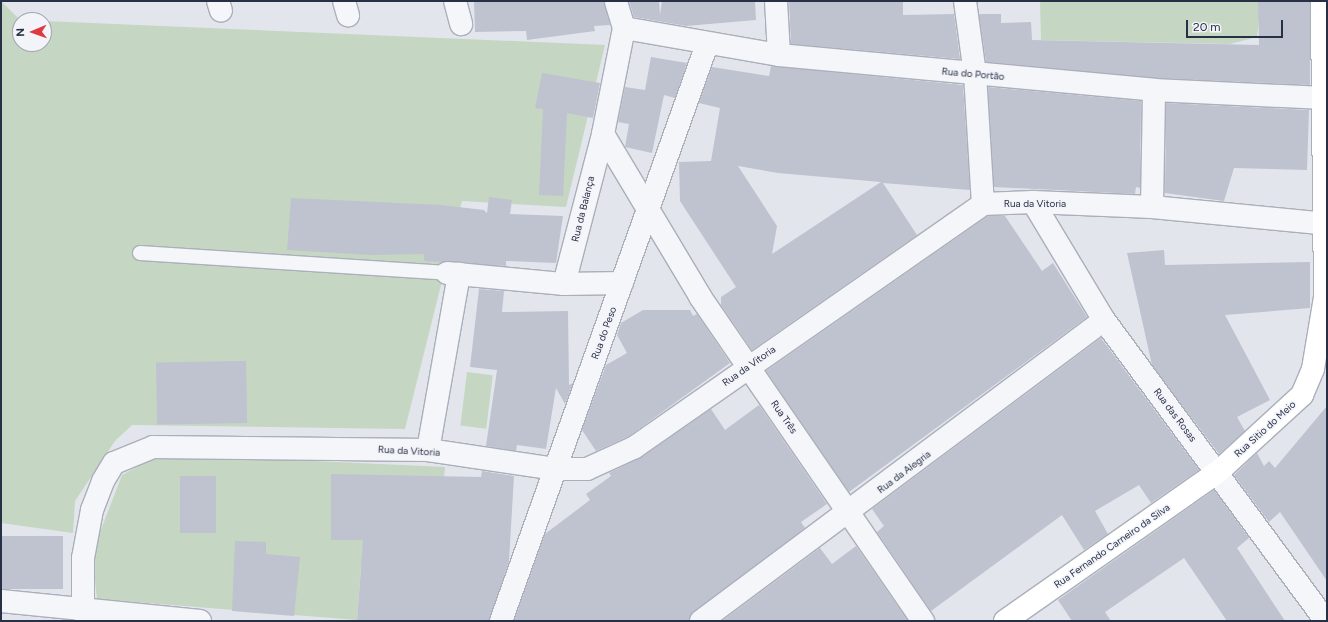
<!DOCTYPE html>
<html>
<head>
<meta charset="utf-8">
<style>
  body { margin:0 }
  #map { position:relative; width:1328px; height:622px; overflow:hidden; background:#e2e5ec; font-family:Figtree,sans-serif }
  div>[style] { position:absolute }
  .green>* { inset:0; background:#c5d6c2; transform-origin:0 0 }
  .building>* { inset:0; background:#bec3cf; transform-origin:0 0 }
  .roads { filter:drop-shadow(1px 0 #aaafba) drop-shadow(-1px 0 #aaafba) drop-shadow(0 1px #aaafba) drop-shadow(0 -1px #aaafba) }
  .lane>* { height:14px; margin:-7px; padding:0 7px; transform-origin:7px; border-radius:7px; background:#f5f6f9 }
  .street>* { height:22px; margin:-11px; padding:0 11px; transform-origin:11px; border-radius:11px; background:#f5f6f9 }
  .secondary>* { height:22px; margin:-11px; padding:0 11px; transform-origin:11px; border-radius:11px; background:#fff }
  span { translate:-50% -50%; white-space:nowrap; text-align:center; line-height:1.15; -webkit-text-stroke:3px #f2f4f9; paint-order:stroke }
  .street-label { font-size:10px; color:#283046 }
  .frame { position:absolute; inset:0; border:2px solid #283046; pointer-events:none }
  .north { position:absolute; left:12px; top:12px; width:40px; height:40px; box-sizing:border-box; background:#f2f4f9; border:1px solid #a1a6b1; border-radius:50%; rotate:268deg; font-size:11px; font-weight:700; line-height:16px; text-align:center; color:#283046 }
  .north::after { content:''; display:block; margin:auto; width:14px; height:18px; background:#dc3b42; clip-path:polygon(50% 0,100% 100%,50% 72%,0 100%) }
  .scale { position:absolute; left:1186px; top:20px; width:97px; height:18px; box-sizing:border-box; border:2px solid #283046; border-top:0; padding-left:5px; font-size:12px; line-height:14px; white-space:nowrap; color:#283046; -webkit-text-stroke:3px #f2f4f9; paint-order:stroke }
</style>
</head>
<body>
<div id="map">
  <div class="green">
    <div style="clip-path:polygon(1px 1px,20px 20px,20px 44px,44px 44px,44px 21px,605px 45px,566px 207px,462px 201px,405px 429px,132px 425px,115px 441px,75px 501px,73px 533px,1px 523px)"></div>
    <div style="clip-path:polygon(1040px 1px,1261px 1px,1257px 37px,1230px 44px,1041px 40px)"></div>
    <div style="left:467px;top:372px;width:26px;height:54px;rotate:7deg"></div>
    <div style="clip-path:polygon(161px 454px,445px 467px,435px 574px,361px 565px,357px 620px,97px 599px,92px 553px,122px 475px)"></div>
  </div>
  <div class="building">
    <div style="clip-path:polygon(474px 1px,604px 1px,610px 25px,594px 26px,595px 31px,527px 40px,526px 31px,475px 32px)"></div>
    <div style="clip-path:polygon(629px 1px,659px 1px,660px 15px,662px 1px,755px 1px,756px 20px,686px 26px,634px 17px)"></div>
    <div style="clip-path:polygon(789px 1px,903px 1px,903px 15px,954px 14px,960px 59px,791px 44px)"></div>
    <div style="clip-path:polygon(1258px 1px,1310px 1px,1310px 85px,1155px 78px,986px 62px,979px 14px,1001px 14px,1001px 23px,1031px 22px,1032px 40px,1259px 45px)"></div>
    <div style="clip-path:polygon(651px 57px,687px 63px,675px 98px,664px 95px,652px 153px,625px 147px,629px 124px,618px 122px,625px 87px,645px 90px)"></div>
    <div style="clip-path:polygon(evenodd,771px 66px,963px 85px,970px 190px,883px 183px,917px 235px,752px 350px,721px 305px,721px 297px,736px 287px,680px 201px,679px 162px,711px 161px,720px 108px,699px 103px,712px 67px,769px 76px,771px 66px,738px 166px,778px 173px,881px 182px,772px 254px,777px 226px,738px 166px)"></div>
    <div style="clip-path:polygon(542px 73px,600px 83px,593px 118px,567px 113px,563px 196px,539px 195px,543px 109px,535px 108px)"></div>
    <div style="clip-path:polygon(988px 87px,1141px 101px,1140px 188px,1136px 187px,1135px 194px,994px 187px)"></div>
    <div style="clip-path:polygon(1166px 103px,1309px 110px,1307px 170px,1234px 168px,1224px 201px,1165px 193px)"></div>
    <div style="clip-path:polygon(489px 197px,512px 200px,510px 214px,563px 216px,556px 263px,506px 261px,506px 266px,424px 261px,424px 254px,370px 255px,287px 250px,291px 198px,441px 205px,484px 210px,487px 213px)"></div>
    <div style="clip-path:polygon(988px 216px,1005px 216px,1042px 271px,1053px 263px,1087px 317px,849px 492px,766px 371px)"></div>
    <div style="clip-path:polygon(1164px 250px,1165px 265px,1310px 262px,1310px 308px,1225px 315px,1270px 400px,1237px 417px,1245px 431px,1219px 454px,1152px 365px,1127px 253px)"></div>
    <div style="clip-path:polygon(479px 289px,504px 291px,502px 312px,568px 311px,569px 385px,573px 383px,565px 404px,556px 388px,546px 449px,517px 445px,516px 451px,486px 446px,497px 370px,470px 367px)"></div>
    <div style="clip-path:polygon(643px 310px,690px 310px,693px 316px,697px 314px,730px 363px,629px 436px,596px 451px,582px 430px,606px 365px,627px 353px,617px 335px,621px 323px)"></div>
    <div style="clip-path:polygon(1101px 338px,1199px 470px,1151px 503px,1139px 485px,1095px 511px,1108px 534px,1084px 550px,1062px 515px,931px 611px,877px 532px,884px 526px,872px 509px)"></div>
    <div style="left:246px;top:361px;width:62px;height:90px;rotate:89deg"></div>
    <div style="clip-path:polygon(759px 405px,827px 504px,801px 522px,805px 528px,694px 611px,689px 621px,514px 621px,545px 534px,590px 500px,586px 494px,611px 476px,609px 473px,642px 457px,711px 409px,725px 430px)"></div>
    <div style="clip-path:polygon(1327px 406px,1327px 581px,1280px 512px,1269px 522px,1234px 475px,1257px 453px,1264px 466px,1269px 461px,1275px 468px)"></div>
    <div style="clip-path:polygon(482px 471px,514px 476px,509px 561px,489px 621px,357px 621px,363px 540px,331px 540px,331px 474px,481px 477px)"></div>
    <div style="left:180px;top:476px;width:36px;height:57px"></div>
    <div style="clip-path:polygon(1214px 490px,1249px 538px,1237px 548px,1285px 621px,1227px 621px,1184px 558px,1105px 612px,1111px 621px,1072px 621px,1058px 600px)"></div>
    <div style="left:1px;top:536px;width:62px;height:53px"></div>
    <div style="clip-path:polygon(235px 541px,266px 542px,266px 554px,300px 557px,294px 616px,232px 611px)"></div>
    <div style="clip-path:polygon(856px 546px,908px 621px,722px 621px,820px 548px,832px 564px)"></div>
  </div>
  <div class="roads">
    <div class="lane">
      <div style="left:140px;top:253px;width:308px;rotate:3.7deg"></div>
    </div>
    <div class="street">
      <div style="left:218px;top:1px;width:10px;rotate:73deg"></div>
      <div style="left:344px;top:1px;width:15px;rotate:74deg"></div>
      <div style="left:455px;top:1px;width:24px;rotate:75deg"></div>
      <div style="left:776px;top:1px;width:54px;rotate:86.8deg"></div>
      <div style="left:965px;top:1px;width:74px;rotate:82.2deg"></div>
      <div style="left:975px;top:74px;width:130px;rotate:86.5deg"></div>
      <div style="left:624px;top:28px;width:157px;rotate:9.9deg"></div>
      <div style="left:779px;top:55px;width:377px;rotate:5.3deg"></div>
      <div style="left:1154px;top:90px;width:170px;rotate:2.7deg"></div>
      <div style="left:603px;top:134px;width:191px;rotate:59.1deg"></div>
      <div style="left:701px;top:298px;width:392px;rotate:55.5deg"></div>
      <div style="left:1033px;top:202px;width:138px;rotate:59deg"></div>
      <div style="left:1104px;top:320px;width:374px;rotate:53.6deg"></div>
      <div style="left:1152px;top:207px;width:117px;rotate:-89deg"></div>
      <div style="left:447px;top:273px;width:118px;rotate:5.4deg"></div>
      <div style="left:564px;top:284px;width:155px;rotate:-75.4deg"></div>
      <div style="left:603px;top:134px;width:108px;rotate:-78.8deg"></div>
      <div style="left:624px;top:28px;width:28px;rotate:-107deg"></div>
      <div style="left:564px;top:284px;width:58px;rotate:-1deg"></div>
      <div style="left:428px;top:450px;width:179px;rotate:-80deg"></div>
      <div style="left:1px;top:601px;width:200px;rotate:5.7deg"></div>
      <div style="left:83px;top:612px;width:54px;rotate:-90deg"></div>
      <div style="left:83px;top:558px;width:49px;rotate:-79.4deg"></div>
      <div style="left:92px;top:510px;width:31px;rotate:-69deg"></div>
      <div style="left:103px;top:481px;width:21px;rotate:-59deg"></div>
      <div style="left:114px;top:463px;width:42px;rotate:-22.3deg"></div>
      <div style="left:153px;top:447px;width:275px;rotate:0.6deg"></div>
      <div style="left:428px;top:450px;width:128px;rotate:8.5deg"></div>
      <div style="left:555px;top:469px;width:32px"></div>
      <div style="left:587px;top:469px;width:53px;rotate:-24.6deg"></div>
      <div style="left:635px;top:447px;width:424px;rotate:-34.9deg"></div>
      <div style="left:983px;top:204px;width:50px;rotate:-2.3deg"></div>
      <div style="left:1033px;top:202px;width:119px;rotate:2.4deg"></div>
      <div style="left:1152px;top:207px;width:176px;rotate:5.5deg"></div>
      <div style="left:501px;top:621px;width:613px;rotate:-70.35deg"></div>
      <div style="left:701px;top:621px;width:503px;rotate:-36.76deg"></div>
    </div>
    <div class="secondary">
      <div style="left:1005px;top:621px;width:260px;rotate:-35deg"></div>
      <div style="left:1218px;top:472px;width:114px;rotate:-42.5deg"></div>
      <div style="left:1302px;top:395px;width:28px;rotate:-67deg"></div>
      <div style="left:1313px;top:369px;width:73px;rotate:-80.5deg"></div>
      <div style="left:1325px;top:297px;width:296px;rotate:-90.6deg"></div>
    </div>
  </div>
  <div class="street-label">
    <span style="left:973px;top:74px;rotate:5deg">Rua do Portão</span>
    <span style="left:1035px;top:204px">Rua da Vitoria</span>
    <span style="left:583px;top:209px;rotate:-76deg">Rua da Balança</span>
    <span style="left:604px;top:333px;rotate:-70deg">Rua do Peso</span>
    <span style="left:749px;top:366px;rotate:-35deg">Rua da Vitoria</span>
    <span style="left:1175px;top:415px;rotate:53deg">Rua das Rosas</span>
    <span style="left:784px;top:417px;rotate:55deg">Rua Três</span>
    <span style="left:1265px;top:429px;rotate:-42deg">Rua Sitio do Meio</span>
    <span style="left:409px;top:451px;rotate:3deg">Rua da Vitoria</span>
    <span style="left:904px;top:472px;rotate:-37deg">Rua da Alegria</span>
    <span style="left:1112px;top:546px;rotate:-35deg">Rua Fernando Carneiro da Silva</span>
  </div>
  <div class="frame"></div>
  <div class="north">N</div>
  <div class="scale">20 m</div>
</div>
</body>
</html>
